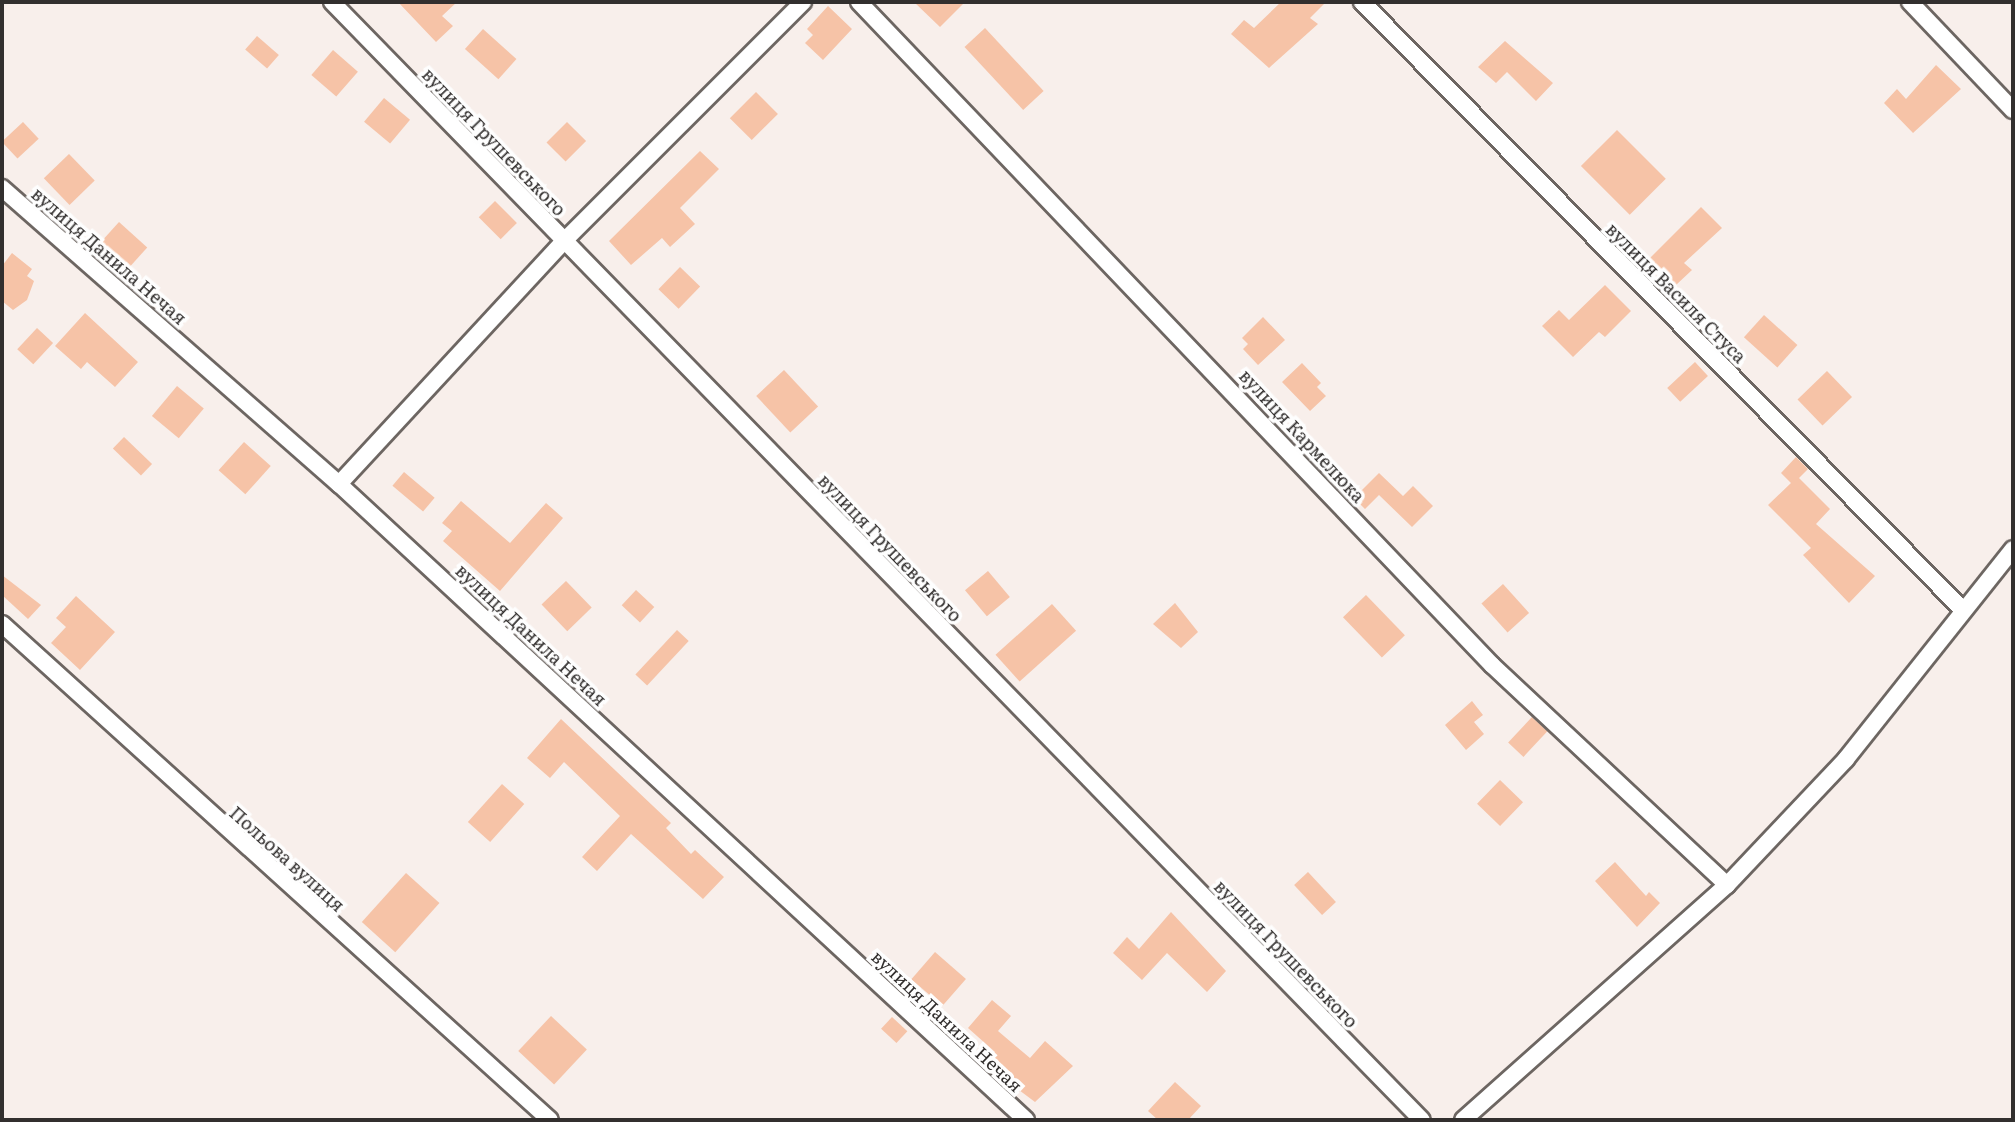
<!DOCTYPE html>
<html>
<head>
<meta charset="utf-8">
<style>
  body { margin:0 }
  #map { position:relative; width:2015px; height:1122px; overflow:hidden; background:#f8efeb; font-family:Literata,serif }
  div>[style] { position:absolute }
  .building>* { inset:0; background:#f6c3a7; transform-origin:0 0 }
  .roads { filter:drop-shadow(2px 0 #6d6662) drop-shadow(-2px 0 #6d6662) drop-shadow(0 2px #6d6662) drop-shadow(0 -2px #6d6662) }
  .street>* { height:16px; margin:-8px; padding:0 8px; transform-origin:8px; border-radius:8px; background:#fff }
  span { translate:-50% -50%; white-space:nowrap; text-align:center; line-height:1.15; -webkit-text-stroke:7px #fefefe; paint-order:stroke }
  .street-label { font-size:18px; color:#322f2e }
  .frame { position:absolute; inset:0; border:4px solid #322f2e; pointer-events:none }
</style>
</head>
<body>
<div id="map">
  <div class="building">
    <div style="clip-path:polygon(398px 2px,457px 2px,442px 16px,453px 26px,436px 42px)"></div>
    <div style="clip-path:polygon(914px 2px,965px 2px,940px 27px)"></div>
    <div style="clip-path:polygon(1281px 2px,1326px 2px,1310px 18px,1318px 24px,1269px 68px,1231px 34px,1244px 20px,1254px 28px)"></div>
    <div style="clip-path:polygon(828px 6px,852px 29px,823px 60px,805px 43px,813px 35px,807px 29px)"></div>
    <div style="left:985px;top:28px;width:86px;height:28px;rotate:47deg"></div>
    <div style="left:483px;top:29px;width:45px;height:27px;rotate:42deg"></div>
    <div style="left:257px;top:36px;width:29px;height:18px;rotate:41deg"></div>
    <div style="clip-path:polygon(1505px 41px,1553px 83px,1536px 101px,1507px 72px,1496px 83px,1478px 67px)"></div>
    <div style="left:333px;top:50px;width:33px;height:33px;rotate:41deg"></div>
    <div style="clip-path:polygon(1936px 65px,1961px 89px,1913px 133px,1884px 103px,1897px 89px,1906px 99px)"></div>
    <div style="left:756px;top:92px;width:31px;height:37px;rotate:45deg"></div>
    <div style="left:384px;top:98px;width:34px;height:31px;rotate:40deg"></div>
    <div style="left:23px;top:122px;width:23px;height:29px;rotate:47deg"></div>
    <div style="left:567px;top:122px;width:27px;height:29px;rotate:45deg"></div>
    <div style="left:1617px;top:130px;width:69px;height:51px;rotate:45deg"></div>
    <div style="clip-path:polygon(700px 151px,719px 169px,680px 208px,695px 224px,670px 247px,662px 238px,631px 265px,609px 241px)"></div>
    <div style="left:69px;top:154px;width:37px;height:35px;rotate:46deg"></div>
    <div style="left:495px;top:201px;width:31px;height:23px;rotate:45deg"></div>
    <div style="clip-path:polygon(1701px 207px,1722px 228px,1684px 263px,1692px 270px,1676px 285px,1650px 258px)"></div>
    <div style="left:119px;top:222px;width:38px;height:30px;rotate:42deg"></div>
    <div style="clip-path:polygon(12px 253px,32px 269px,27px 276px,34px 281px,27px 300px,13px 310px,2px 301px,2px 266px)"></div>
    <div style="left:680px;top:267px;width:28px;height:31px;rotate:44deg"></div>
    <div style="clip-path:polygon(1605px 285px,1631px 311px,1605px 337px,1599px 332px,1573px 357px,1542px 326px,1559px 310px,1569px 320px)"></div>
    <div style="clip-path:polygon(85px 313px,138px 362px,115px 387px,87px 362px,81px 369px,55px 346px)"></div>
    <div style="left:1764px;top:315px;width:45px;height:30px;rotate:42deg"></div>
    <div style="clip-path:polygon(1263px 317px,1285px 340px,1258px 365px,1243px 349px,1248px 344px,1242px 338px)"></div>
    <div style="left:37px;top:328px;width:22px;height:29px;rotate:43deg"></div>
    <div style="left:1695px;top:362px;width:19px;height:38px;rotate:47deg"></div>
    <div style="clip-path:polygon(1302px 363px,1321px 383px,1317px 387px,1326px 396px,1310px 411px,1282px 382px)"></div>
    <div style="left:784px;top:370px;width:50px;height:38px;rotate:47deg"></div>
    <div style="left:1827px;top:371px;width:36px;height:41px;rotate:46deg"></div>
    <div style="left:177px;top:386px;width:35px;height:39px;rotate:40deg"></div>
    <div style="left:124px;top:437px;width:39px;height:16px;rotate:44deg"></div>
    <div style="left:244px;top:442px;width:36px;height:38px;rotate:42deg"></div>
    <div style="clip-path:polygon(1796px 457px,1808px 469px,1799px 478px,1830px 509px,1816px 524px,1875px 576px,1849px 603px,1803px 555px,1811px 548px,1768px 505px,1791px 483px,1781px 473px)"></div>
    <div style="left:404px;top:472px;width:40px;height:18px;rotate:40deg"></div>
    <div style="clip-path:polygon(1379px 473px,1403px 496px,1413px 486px,1433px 506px,1412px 527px,1379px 495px,1365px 509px,1354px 498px)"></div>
    <div style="clip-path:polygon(461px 501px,510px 543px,546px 503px,563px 518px,500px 591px,443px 541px,452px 531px,442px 523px)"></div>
    <div style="left:988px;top:571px;width:34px;height:30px;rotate:50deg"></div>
    <div style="clip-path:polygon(2px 575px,41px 605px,28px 619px,2px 595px)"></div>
    <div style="left:566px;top:581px;width:37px;height:34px;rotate:46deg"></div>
    <div style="left:1503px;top:584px;width:39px;height:29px;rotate:48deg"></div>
    <div style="left:636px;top:590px;width:25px;height:21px;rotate:43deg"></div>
    <div style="left:1366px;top:595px;width:56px;height:32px;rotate:46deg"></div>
    <div style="clip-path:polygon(76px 596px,115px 632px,80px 670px,51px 643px,66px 627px,56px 618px)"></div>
    <div style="clip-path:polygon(1175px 603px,1198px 632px,1181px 648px,1153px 624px)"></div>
    <div style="left:1052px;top:604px;width:36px;height:76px;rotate:48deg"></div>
    <div style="left:677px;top:630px;width:16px;height:61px;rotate:43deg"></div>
    <div style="clip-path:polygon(1472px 701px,1483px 715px,1474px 722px,1484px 734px,1466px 750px,1445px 725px)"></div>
    <div style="left:1532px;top:717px;width:21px;height:35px;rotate:43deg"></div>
    <div style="clip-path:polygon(561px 719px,671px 823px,666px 828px,691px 854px,695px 850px,724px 877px,703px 899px,631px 834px,597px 871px,582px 857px,620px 816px,564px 762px,550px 778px,527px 758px)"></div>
    <div style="left:1500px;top:780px;width:32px;height:33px;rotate:44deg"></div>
    <div style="left:502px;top:784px;width:30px;height:51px;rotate:42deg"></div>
    <div style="clip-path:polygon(1615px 862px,1646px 896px,1649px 892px,1660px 903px,1637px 927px,1595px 881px)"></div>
    <div style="left:1308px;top:872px;width:41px;height:19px;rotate:47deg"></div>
    <div style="left:406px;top:873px;width:45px;height:66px;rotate:42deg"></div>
    <div style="clip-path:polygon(1171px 912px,1226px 971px,1207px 992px,1167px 953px,1142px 980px,1113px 953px,1127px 937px,1139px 949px)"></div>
    <div style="left:935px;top:952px;width:41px;height:36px;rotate:41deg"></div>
    <div style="clip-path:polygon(992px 1000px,1011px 1016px,998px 1031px,1030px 1058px,1045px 1041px,1073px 1066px,1035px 1102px,984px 1064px,995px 1052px,968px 1028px)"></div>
    <div style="left:551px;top:1016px;width:49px;height:48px;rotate:43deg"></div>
    <div style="left:892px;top:1017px;width:21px;height:16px;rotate:43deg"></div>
    <div style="clip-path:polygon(1175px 1082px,1201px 1106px,1188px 1120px,1158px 1120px,1148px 1111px)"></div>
  </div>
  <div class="roads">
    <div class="street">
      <div style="left:332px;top:2px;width:1561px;rotate:45.73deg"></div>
      <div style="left:859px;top:2px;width:917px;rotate:46.33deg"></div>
      <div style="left:1492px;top:665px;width:322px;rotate:43.1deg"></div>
      <div style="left:1362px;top:2px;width:856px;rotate:45.33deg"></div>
      <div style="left:1910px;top:2px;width:149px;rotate:46.4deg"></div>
      <div style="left:2px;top:188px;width:449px;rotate:41.3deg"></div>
      <div style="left:339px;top:484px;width:936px;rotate:42.79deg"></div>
      <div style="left:339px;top:484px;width:331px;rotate:-47.2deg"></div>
      <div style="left:564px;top:241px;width:338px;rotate:-45deg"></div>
      <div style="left:2px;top:624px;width:739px;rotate:42.15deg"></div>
      <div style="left:1463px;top:1120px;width:353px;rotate:-41.7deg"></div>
      <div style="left:1727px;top:885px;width:173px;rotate:-46.6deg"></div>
      <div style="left:1846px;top:759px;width:268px;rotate:-51.5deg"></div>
    </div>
  </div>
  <div class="street-label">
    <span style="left:494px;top:142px;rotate:46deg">вулиця Грушевського</span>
    <span style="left:109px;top:256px;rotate:41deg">вулиця Данила Нечая</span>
    <span style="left:1676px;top:293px;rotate:45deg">вулиця Василя Стуса</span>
    <span style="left:1302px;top:436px;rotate:47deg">вулиця Кармелюка</span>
    <span style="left:890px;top:548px;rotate:46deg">вулиця Грушевського</span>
    <span style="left:531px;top:635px;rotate:43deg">вулиця Данила Нечая</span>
    <span style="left:287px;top:859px;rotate:42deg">Польова вулиця</span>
    <span style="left:1286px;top:954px;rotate:46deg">вулиця Грушевського</span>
    <span style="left:947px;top:1021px;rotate:43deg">вулиця Данила Нечая</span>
  </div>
  <div class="frame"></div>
</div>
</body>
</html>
